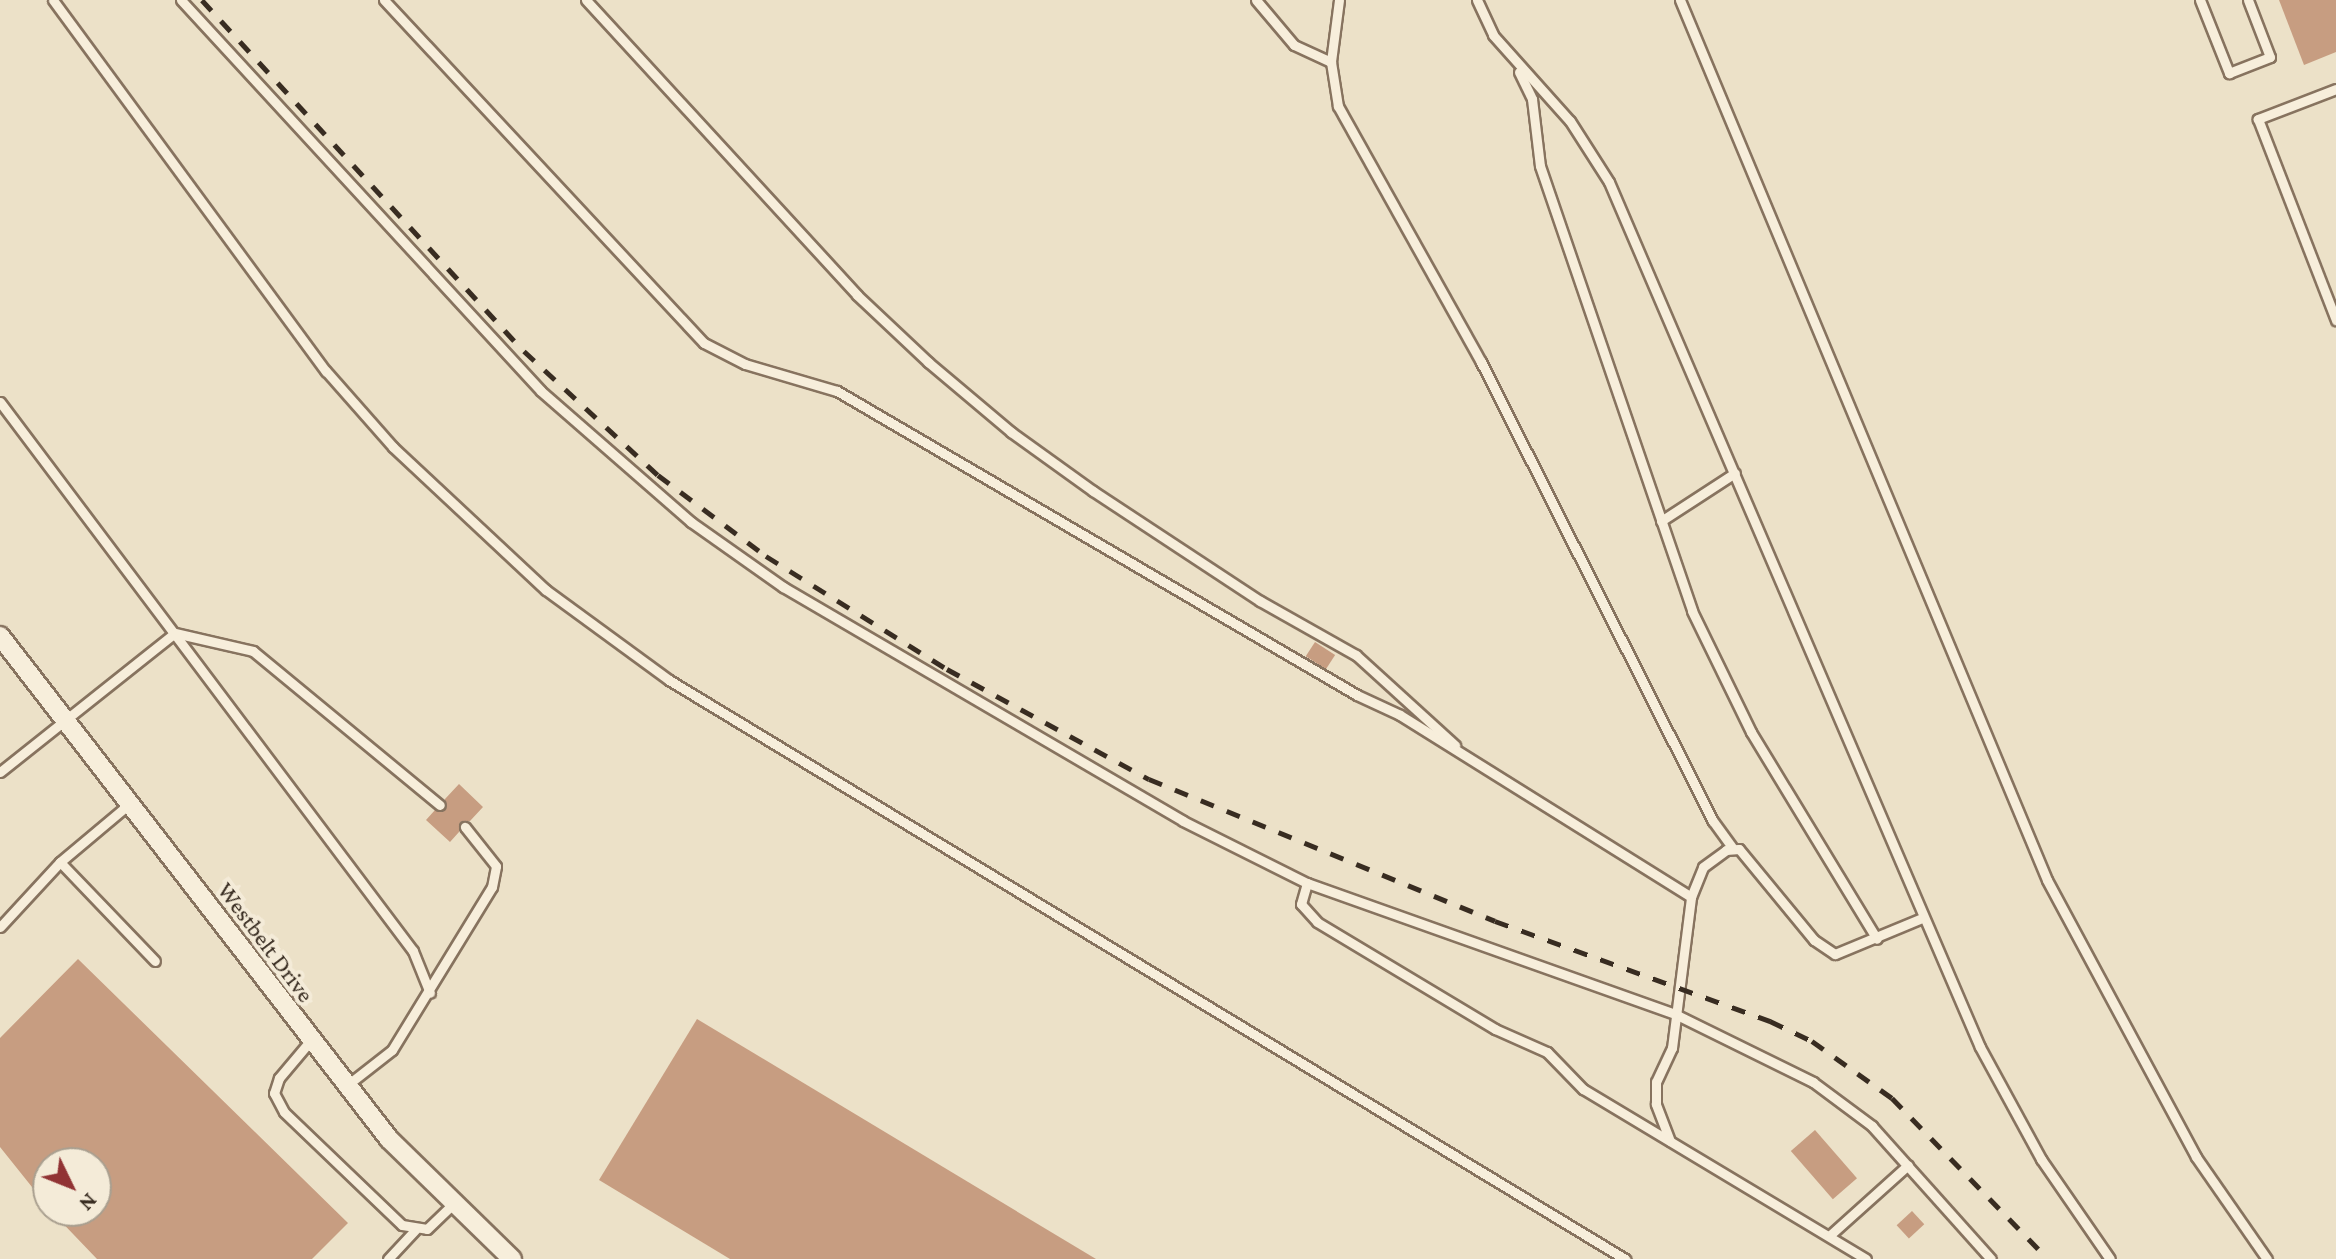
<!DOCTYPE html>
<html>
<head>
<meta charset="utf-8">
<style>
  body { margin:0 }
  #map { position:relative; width:2336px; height:1259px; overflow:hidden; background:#ece1c8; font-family:"Crimson Pro",serif }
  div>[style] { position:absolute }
  .building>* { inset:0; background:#c79d81; transform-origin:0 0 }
  .roads { filter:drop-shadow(2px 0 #87735f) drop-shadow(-2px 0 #87735f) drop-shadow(0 2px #87735f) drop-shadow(0 -2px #87735f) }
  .lane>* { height:9px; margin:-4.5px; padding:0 4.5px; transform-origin:4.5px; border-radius:4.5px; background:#f7eedb }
  .street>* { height:18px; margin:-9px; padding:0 9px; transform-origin:9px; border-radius:9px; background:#f7eedb }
  .rail>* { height:5px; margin-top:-2.5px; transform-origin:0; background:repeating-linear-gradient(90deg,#382c21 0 14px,transparent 0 28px) }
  span { translate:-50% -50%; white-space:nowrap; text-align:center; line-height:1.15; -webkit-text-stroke:8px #f4ebd8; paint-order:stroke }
  .street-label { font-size:24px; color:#382c21 }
  .north { position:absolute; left:32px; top:1147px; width:80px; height:80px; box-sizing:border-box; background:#f4ebd8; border:2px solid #a99f8f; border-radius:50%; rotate:133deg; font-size:22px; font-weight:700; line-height:32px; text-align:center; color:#382c21 }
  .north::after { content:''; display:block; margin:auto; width:28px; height:36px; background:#913334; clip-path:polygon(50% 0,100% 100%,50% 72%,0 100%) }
</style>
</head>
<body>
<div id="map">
  <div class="building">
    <div style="clip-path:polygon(2279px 0,2336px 0,2336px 52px,2304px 65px)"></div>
    <div style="left:1315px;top:642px;width:24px;height:17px;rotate:33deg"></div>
    <div style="clip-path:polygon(459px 784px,483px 807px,470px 821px,460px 822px,459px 832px,450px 842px,426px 820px,435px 810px,445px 810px,445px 799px)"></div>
    <div style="clip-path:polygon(78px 959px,348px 1223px,312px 1259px,97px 1259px,51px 1211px,96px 1211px,96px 1163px,48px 1163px,48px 1207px,0 1147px,0 1038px)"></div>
    <div style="clip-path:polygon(697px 1019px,1096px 1259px,730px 1259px,599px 1180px)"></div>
    <div style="left:1815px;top:1130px;width:64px;height:32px;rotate:49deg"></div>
    <div style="left:1912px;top:1211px;width:18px;height:21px;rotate:47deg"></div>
  </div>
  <div class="roads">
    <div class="lane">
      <div style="left:53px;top:0;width:461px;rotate:53.7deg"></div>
      <div style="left:326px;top:371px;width:101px;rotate:48.6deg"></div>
      <div style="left:393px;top:447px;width:209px;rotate:43.1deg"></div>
      <div style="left:546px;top:590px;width:152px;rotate:36.2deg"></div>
      <div style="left:669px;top:680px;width:1118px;rotate:31.2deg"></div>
      <div style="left:181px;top:0;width:531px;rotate:47.36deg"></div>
      <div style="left:541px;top:391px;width:199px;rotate:41.1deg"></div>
      <div style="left:691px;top:522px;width:113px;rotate:35.2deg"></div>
      <div style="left:783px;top:587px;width:463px;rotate:30.3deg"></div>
      <div style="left:1183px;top:821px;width:139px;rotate:26.6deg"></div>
      <div style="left:1307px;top:883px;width:393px;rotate:19.6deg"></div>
      <div style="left:1677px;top:1015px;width:152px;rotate:26.2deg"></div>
      <div style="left:1813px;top:1082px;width:74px;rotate:36.7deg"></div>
      <div style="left:1872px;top:1126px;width:178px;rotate:48.2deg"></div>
      <div style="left:384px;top:0;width:469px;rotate:47deg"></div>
      <div style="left:704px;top:343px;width:46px;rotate:27.1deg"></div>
      <div style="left:745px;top:364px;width:96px;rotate:16.4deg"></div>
      <div style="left:837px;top:391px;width:602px;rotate:30.31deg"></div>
      <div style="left:1357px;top:695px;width:47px;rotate:24.9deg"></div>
      <div style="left:1400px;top:715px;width:343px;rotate:32deg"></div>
      <div style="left:586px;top:0;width:401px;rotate:47.4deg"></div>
      <div style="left:857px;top:295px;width:98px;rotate:43.3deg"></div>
      <div style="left:928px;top:362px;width:109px;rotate:40.1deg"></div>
      <div style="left:1011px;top:432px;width:101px;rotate:35.7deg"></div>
      <div style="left:1093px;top:491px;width:200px;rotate:33.4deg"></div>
      <div style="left:1260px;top:601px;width:110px;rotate:29.4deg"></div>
      <div style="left:1356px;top:655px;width:134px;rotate:42.3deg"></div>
      <div style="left:1256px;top:0;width:59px;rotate:49.8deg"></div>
      <div style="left:1294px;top:45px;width:41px;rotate:24.7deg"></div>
      <div style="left:1339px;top:0;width:63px;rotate:97.4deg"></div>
      <div style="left:1331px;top:62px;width:45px;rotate:81deg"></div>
      <div style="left:1338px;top:106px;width:293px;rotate:60.8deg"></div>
      <div style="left:1481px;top:362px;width:514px;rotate:63.19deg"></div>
      <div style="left:1713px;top:821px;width:34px;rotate:54deg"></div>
      <div style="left:1477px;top:0;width:38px;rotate:65deg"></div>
      <div style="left:1493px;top:35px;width:115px;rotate:48.2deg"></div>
      <div style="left:1570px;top:121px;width:72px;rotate:57.4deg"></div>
      <div style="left:1609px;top:182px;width:941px;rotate:66.79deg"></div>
      <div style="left:1980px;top:1047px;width:128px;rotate:61.4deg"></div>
      <div style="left:2041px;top:1159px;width:121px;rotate:55.4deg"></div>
      <div style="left:1680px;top:0;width:953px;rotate:67.36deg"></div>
      <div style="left:2047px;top:880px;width:315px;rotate:61.7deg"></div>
      <div style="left:2196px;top:1157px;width:124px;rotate:55.2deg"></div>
      <div style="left:2200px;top:0;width:79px;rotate:68.3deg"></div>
      <div style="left:2229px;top:73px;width:44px;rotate:-21.3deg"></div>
      <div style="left:2270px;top:57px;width:61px;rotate:-111.1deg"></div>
      <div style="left:1519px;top:72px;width:30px;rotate:64deg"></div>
      <div style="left:1532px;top:99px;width:67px;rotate:83.2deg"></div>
      <div style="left:1540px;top:166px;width:470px;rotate:71.1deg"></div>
      <div style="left:1692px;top:611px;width:135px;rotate:64deg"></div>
      <div style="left:1751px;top:732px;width:242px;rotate:58.7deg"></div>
      <div style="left:2336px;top:89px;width:84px;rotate:159deg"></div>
      <div style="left:2258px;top:119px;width:216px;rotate:68.8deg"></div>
      <div style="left:0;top:402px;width:687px;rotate:53.05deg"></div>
      <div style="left:413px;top:951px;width:45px;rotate:68deg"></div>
      <div style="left:1661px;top:521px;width:88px;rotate:-33deg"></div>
      <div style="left:0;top:772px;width:223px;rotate:-38.5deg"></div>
      <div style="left:175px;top:633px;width:80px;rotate:13deg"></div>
      <div style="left:253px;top:651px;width:242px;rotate:39.5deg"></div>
      <div style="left:60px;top:862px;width:137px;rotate:46.2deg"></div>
      <div style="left:1307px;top:883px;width:22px;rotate:106deg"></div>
      <div style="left:1301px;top:904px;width:24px;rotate:48deg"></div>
      <div style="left:1317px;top:922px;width:208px;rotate:31deg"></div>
      <div style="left:1495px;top:1029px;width:57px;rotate:23.9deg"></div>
      <div style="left:1547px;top:1052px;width:52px;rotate:45.8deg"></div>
      <div style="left:1583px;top:1089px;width:330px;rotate:31deg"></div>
      <div style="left:0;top:927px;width:88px;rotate:-47.3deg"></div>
      <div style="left:60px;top:862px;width:90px;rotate:-40deg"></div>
      <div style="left:311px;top:1040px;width:50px;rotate:130.1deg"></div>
      <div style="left:279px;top:1078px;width:16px;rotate:108deg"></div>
      <div style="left:274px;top:1093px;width:21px;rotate:62deg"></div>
      <div style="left:284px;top:1112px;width:163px;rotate:43.8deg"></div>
      <div style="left:402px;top:1225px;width:25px;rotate:9deg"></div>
      <div style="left:427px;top:1229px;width:35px;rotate:-44deg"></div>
      <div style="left:346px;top:1086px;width:58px;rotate:-38deg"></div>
      <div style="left:392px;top:1050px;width:191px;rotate:-58.5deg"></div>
      <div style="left:492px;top:887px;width:21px;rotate:-79deg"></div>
      <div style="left:496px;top:866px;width:50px;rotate:-128.5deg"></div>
      <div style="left:1670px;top:1141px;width:40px;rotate:-111deg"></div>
      <div style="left:1656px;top:1104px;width:22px;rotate:-90deg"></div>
      <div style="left:1656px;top:1082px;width:38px;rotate:-65deg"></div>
      <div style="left:1672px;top:1048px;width:152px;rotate:-82.8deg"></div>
      <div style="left:1691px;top:897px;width:32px;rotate:-68deg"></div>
      <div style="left:1703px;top:867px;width:29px;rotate:-36deg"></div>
      <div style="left:1726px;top:850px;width:13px;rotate:-4deg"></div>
      <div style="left:1739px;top:849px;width:118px;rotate:50.5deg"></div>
      <div style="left:1814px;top:940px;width:25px;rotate:34deg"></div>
      <div style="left:1835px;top:954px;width:94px;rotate:-22.5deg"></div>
      <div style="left:1829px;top:1236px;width:106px;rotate:-41.9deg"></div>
      <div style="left:388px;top:1259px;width:40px;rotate:-47deg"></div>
    </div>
    <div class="street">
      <div style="left:0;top:636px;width:636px;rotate:52.28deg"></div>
      <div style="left:389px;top:1139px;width:172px;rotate:44.3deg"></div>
    </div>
  </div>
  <div class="rail">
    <div style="left:202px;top:0;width:476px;rotate:47.5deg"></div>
    <div style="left:524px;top:351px;width:183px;rotate:42.8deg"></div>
    <div style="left:658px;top:475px;width:135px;rotate:36.9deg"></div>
    <div style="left:766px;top:556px;width:213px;rotate:32deg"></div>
    <div style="left:947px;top:669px;width:230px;rotate:28.6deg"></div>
    <div style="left:1149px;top:779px;width:374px;rotate:22.3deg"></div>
    <div style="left:1495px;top:921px;width:293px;rotate:20deg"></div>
    <div style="left:1770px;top:1021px;width:47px;rotate:25.5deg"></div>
    <div style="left:1812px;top:1041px;width:98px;rotate:35.5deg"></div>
    <div style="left:1892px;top:1098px;width:224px;rotate:45.9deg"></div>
  </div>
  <div class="street-label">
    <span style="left:266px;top:942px;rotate:53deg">Westbelt Drive</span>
  </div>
  <div class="north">N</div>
</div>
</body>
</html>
